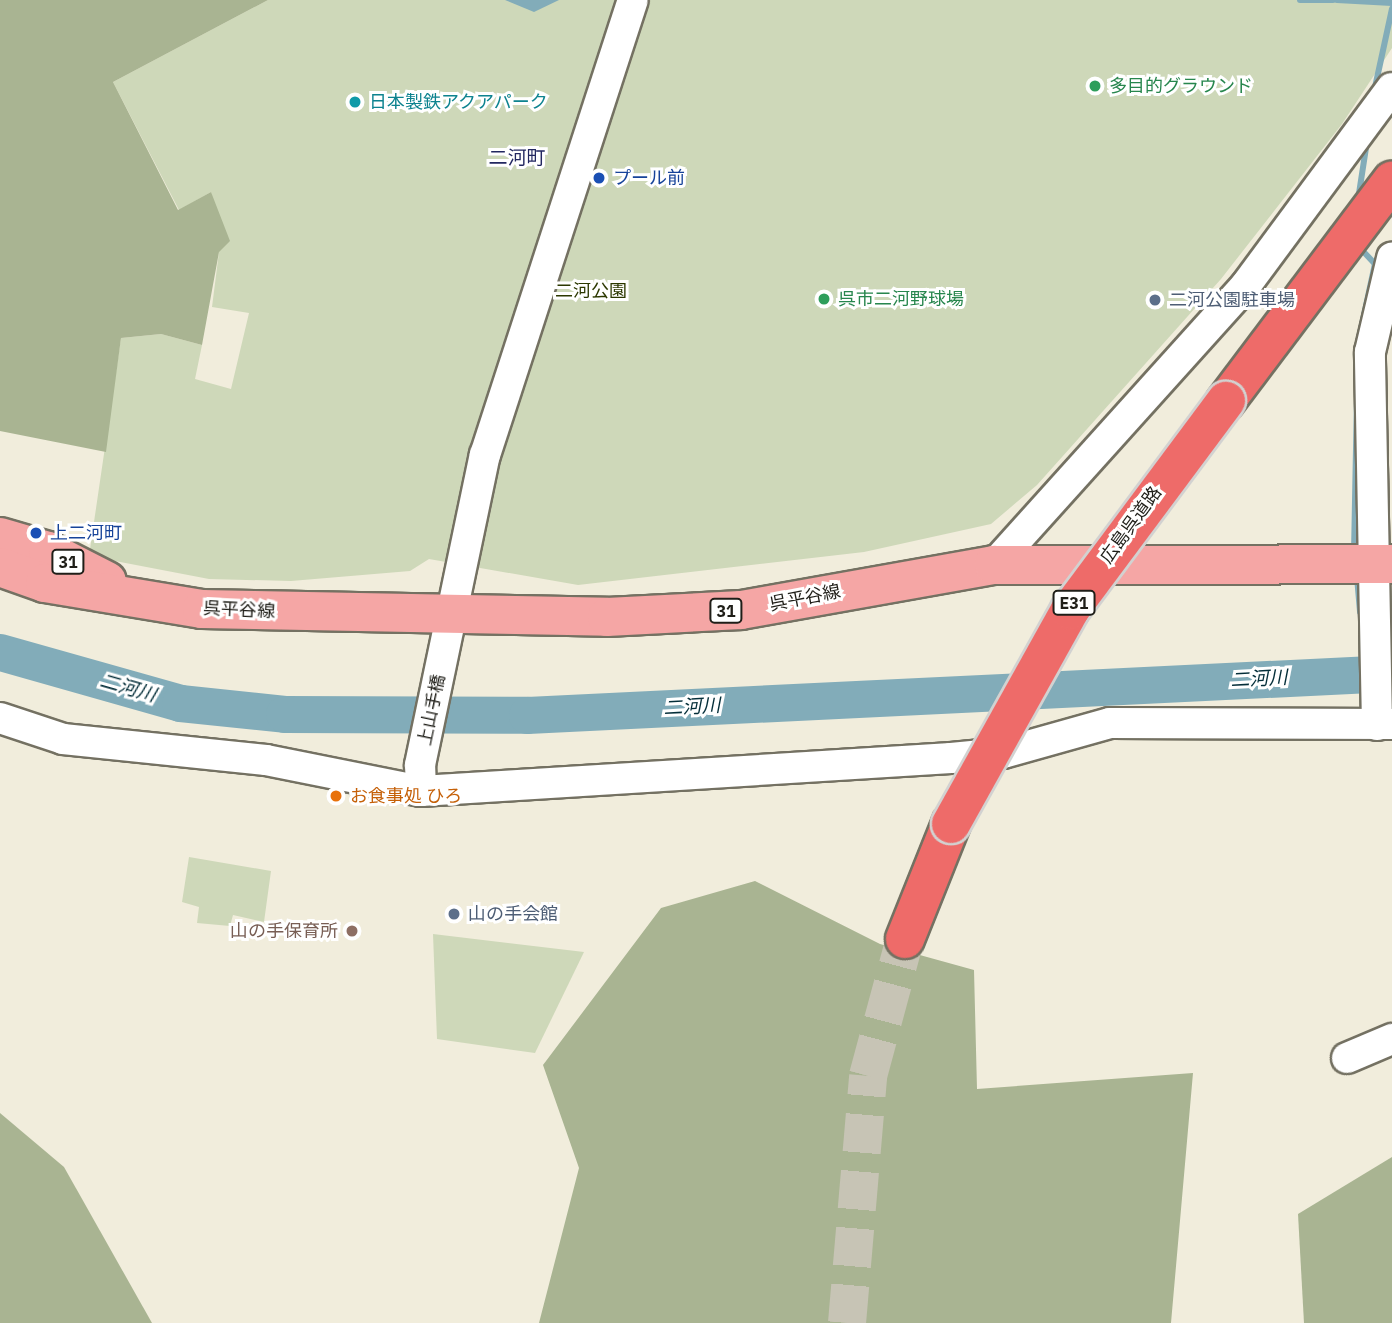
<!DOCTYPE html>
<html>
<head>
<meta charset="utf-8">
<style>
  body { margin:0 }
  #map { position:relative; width:1392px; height:1323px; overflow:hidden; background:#f1eddc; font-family:"IBM Plex Sans","Noto Sans JP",sans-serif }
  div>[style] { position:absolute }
  .green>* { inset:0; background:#ced8b9 }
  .forest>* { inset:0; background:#a9b492 }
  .water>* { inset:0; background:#82acb9 }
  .stream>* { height:6px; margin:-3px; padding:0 3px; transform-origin:3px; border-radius:3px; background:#82acb9 }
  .river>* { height:37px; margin:-18.5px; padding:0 18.5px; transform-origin:18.5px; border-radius:18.5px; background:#82acb9 }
  .highway-tunnel>* { height:38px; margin-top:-19px; transform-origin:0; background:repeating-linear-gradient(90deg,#c7c4b5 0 38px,transparent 0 57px) }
  .roads { filter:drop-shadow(2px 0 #747162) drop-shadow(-2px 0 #747162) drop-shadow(0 2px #747162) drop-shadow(0 -2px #747162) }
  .minor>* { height:30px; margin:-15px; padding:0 15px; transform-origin:15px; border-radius:15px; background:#fff }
  .major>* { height:38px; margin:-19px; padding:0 19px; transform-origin:19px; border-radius:19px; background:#f5a6a5 }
  .highway>* { height:38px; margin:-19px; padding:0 19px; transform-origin:19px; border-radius:19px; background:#ee6b69 }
  .bridges { filter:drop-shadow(2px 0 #d2d2d1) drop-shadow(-2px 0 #d2d2d1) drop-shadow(0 2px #d2d2d1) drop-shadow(0 -2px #d2d2d1) }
  .highway-bridge>* { height:38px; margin:-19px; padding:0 19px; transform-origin:19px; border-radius:19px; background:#ee6b69 }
  .dots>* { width:19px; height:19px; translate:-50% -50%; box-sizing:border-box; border:4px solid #fff; border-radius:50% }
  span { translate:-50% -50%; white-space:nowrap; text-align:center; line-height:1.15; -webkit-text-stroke:6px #fff; paint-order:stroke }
  .shield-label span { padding:2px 5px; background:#fff; border:2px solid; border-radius:5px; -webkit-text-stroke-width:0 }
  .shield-label { font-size:16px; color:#1f1e18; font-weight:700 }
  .leisure-label { font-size:18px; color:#27864d }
  .left { translate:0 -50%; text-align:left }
  .culture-label { font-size:18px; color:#0d838f }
  .transit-label { font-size:18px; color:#164399 }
  .park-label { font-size:18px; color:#2c3800 }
  .service-label { font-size:18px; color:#4e5e75 }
  .street-label { font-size:18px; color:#1f1e18 }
  .food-label { font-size:18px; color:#c56008 }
  .education-label { font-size:18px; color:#785e54 }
  .right { translate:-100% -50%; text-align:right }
  .neighbourhood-label { font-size:19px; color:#222760 }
  .water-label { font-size:19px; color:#042e39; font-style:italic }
</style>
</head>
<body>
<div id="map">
  <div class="green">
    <div style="clip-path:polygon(268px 0,1392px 0,1392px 48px,1342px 124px,1221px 279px,1037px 485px,991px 524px,864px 552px,578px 585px,429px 559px,410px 571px,291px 581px,209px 579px,89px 556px,121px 338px,161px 334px,202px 345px,195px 379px,231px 389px,249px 313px,212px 307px,219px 252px,211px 192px,179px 210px,113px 82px)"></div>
    <div style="clip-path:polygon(189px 857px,271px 871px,264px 922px,233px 915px,230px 926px,197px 923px,199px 907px,182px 902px)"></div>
    <div style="clip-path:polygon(433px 934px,584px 952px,535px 1053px,437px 1039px)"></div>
  </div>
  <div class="forest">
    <div style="clip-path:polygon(0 0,268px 0,113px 82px,178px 210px,211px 192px,230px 241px,219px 252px,202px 345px,161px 334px,121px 338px,106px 452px,0 431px)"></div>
    <div style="clip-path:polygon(755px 881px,880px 944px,974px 970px,977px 1089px,1193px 1073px,1171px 1323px,539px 1323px,579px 1168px,543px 1065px,661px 908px)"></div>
    <div style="clip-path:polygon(0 1113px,64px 1167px,152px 1323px,0 1323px)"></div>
    <div style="clip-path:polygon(1392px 1157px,1392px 1323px,1304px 1323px,1298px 1214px)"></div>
  </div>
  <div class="water">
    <div style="clip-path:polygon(505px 0,559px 0,534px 12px)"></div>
  </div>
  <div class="stream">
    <div style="left:1300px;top:0;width:33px"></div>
    <div style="left:1337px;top:0;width:55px;rotate:3.1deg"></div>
    <div style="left:1374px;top:92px;width:85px;rotate:-77.8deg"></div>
    <div style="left:1358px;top:200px;width:60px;rotate:-81.3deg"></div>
    <div style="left:1358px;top:343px;width:81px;rotate:-77.9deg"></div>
    <div style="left:1375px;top:264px;width:23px;rotate:-133deg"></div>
    <div style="left:1354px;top:553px;width:150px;rotate:-88.9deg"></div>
    <div style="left:1357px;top:577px;width:35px;rotate:85deg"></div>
  </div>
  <div class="river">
    <div style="left:0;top:652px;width:187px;rotate:15.8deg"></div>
    <div style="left:180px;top:703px;width:105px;rotate:6deg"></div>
    <div style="left:284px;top:714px;width:243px;rotate:0.2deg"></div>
    <div style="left:527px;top:715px;width:866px;rotate:-2.78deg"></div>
  </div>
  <div class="highway-tunnel">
    <div style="left:847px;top:1323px;width:248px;rotate:-85.1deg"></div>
    <div style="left:868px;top:1076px;width:142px;rotate:-74.9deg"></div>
  </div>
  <div class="roads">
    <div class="minor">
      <div style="left:994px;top:565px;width:377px;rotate:-48deg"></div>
      <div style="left:1246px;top:285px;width:245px;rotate:-53.5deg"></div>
      <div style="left:0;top:718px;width:66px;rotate:18.4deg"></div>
      <div style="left:63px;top:739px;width:204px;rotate:5.9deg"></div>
      <div style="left:266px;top:760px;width:158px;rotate:11.3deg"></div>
      <div style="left:421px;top:791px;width:531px;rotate:-3.56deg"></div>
      <div style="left:951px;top:758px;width:52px;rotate:-5.5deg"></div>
      <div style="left:1003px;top:753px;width:111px;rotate:-15.7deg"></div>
      <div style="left:1110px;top:723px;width:282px;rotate:0.2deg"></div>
      <div style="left:1377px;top:725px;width:373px;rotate:-91.1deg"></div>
      <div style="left:1370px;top:352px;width:97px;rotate:-76.8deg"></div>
      <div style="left:421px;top:791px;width:26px;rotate:-92deg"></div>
      <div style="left:420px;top:765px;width:317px;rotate:-78.2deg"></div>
      <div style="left:485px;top:455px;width:478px;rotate:-72deg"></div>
      <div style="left:1347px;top:1058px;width:49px;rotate:-22.9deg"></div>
    </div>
    <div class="major">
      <div style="left:0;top:537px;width:50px;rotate:16.3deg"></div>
      <div style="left:48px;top:551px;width:66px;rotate:27deg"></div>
      <div style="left:0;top:567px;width:48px;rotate:19.6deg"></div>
      <div style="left:45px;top:583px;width:159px;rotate:9.4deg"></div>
      <div style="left:202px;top:609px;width:405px;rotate:1.1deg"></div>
      <div style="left:607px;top:617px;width:134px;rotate:-3deg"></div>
      <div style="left:741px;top:610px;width:257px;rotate:-10.1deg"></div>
      <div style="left:994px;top:565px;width:398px;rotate:-0.1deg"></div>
    </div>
    <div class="highway">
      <div style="left:1226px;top:401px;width:276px;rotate:-53deg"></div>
      <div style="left:905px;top:939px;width:124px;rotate:-68.2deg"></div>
    </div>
  </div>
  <div class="bridges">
    <div class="highway-bridge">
      <div style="left:951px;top:824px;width:245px;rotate:-60.9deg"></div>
      <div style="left:1070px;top:610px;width:261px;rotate:-53.3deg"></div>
    </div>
  </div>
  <div class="dots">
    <div style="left:1095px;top:86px;background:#2e9e5b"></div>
    <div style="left:355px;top:102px;background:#0f9aa8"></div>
    <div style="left:599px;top:178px;background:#1a4fb4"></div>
    <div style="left:824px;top:299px;background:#2e9e5b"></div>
    <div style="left:1155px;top:300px;background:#5c6f8a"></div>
    <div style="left:36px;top:533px;background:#1a4fb4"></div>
    <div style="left:336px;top:796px;background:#e8710a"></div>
    <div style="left:454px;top:914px;background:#5c6f8a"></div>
    <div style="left:352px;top:931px;background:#8d6e63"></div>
  </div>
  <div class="shield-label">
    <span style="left:68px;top:562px">31</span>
    <span style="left:1074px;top:603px">E31</span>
    <span style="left:726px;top:611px">31</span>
  </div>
  <div class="leisure-label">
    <span class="left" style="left:1109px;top:86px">多目的グラウンド</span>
    <span class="left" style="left:838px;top:299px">呉市二河野球場</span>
  </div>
  <div class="culture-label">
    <span class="left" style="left:369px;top:102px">日本製鉄アクアパーク</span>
  </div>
  <div class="transit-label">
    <span class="left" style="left:613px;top:178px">プール前</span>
    <span class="left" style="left:50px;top:533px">上二河町</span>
  </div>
  <div class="park-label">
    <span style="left:591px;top:291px">二河公園</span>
  </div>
  <div class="service-label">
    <span class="left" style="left:1169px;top:300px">二河公園駐車場</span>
    <span class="left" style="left:468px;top:914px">山の手会館</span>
  </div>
  <div class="street-label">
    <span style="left:1131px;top:525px;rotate:-54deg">広島呉道路</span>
    <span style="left:805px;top:598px;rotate:-11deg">呉平谷線</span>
    <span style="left:239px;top:610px;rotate:3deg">呉平谷線</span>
    <span style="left:432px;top:710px;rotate:-78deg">上山手橋</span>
  </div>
  <div class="food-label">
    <span class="left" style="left:350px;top:796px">お食事処 ひろ</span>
  </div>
  <div class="education-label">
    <span class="right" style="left:338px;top:931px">山の手保育所</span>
  </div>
  <div class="neighbourhood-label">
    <span style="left:517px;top:158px">二河町</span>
  </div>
  <div class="water-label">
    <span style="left:1259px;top:679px;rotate:-3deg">二河川</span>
    <span style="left:128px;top:688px;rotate:16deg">二河川</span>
    <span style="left:692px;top:707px;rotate:-3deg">二河川</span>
  </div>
</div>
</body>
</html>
